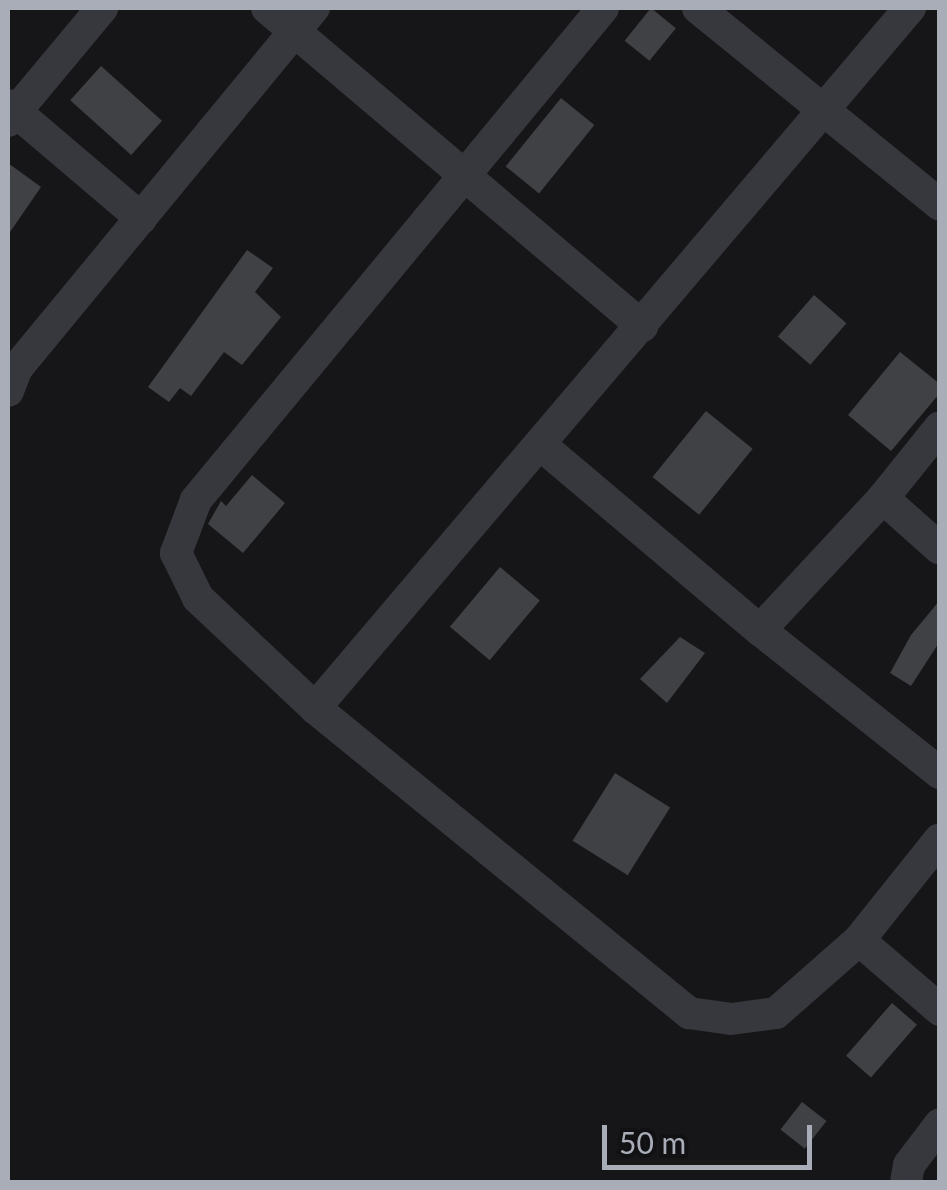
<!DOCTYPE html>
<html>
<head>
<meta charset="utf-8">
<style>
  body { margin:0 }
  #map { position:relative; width:947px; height:1190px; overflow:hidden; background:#161618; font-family:Lato,sans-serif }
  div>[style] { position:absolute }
  .building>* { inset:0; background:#404145; transform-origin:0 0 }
  .minor>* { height:32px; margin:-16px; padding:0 16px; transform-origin:16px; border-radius:16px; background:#37383d }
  span { translate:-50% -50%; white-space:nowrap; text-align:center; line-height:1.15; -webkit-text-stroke:8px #111113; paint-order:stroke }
  .frame { position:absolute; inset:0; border:10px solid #a8adb8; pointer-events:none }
  .scale { position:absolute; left:602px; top:1125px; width:210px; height:45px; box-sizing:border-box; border:5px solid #a8adb8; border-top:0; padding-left:12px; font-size:30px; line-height:35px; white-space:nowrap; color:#a8adb8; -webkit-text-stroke:8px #111113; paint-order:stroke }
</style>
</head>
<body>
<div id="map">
  <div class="building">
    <div style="left:651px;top:8px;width:32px;height:42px;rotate:39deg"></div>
    <div style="left:101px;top:66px;width:82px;height:46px;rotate:42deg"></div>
    <div style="left:561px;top:98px;width:43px;height:88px;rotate:39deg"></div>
    <div style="clip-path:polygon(8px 163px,41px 187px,8px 235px)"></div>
    <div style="clip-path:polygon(247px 250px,273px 268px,255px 292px,281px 317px,242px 365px,224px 352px,191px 396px,180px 388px,169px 402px,148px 387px)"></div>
    <div style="left:814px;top:295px;width:43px;height:55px;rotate:41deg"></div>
    <div style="clip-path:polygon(900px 352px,940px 384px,940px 393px,891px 451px,848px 415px)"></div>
    <div style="left:706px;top:411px;width:60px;height:85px;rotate:39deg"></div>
    <div style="clip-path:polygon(252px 475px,285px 503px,243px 553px,208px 524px,221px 501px,226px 506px)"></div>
    <div style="left:500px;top:567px;width:52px;height:78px;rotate:40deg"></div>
    <div style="clip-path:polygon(940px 600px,940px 641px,911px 686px,890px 673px,911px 635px)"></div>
    <div style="clip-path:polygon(680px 637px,705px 653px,667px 703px,640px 679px)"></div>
    <div style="left:615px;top:773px;width:65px;height:80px;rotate:32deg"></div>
    <div style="left:892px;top:1003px;width:33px;height:70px;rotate:41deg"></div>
    <div style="left:802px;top:1102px;width:31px;height:35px;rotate:38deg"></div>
  </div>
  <div class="minor">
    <div style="left:267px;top:8px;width:492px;rotate:40.3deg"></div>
    <div style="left:603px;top:8px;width:639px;rotate:129.6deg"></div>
    <div style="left:196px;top:500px;width:57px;rotate:110.7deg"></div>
    <div style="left:176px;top:553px;width:50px;rotate:63.9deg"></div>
    <div style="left:198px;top:598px;width:161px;rotate:43.2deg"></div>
    <div style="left:315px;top:708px;width:483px;rotate:39.2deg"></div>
    <div style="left:689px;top:1013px;width:42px;rotate:8.1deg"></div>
    <div style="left:731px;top:1019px;width:45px;rotate:-7.6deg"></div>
    <div style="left:776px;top:1013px;width:111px;rotate:-41.3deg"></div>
    <div style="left:859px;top:940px;width:129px;rotate:-51.3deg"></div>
    <div style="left:698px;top:8px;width:312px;rotate:39.1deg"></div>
    <div style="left:8px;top:105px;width:175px;rotate:40.4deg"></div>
    <div style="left:8px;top:121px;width:147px;rotate:-50.2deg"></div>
    <div style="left:8px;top:391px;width:25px;rotate:-69deg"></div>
    <div style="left:17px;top:368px;width:467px;rotate:-50.5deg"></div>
    <div style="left:542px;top:446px;width:285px;rotate:40.2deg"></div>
    <div style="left:760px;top:630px;width:230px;rotate:38.5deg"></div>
    <div style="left:883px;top:498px;width:76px;rotate:41.8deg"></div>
    <div style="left:760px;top:630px;width:180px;rotate:-47deg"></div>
    <div style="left:883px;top:498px;width:91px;rotate:-51.2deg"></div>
    <div style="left:315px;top:708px;width:919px;rotate:-49.64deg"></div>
    <div style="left:859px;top:940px;width:107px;rotate:40.8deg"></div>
    <div style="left:906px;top:1182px;width:17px;rotate:-80deg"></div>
    <div style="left:909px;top:1165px;width:51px;rotate:-52.9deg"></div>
  </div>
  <div class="frame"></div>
  <div class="scale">50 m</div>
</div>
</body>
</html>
